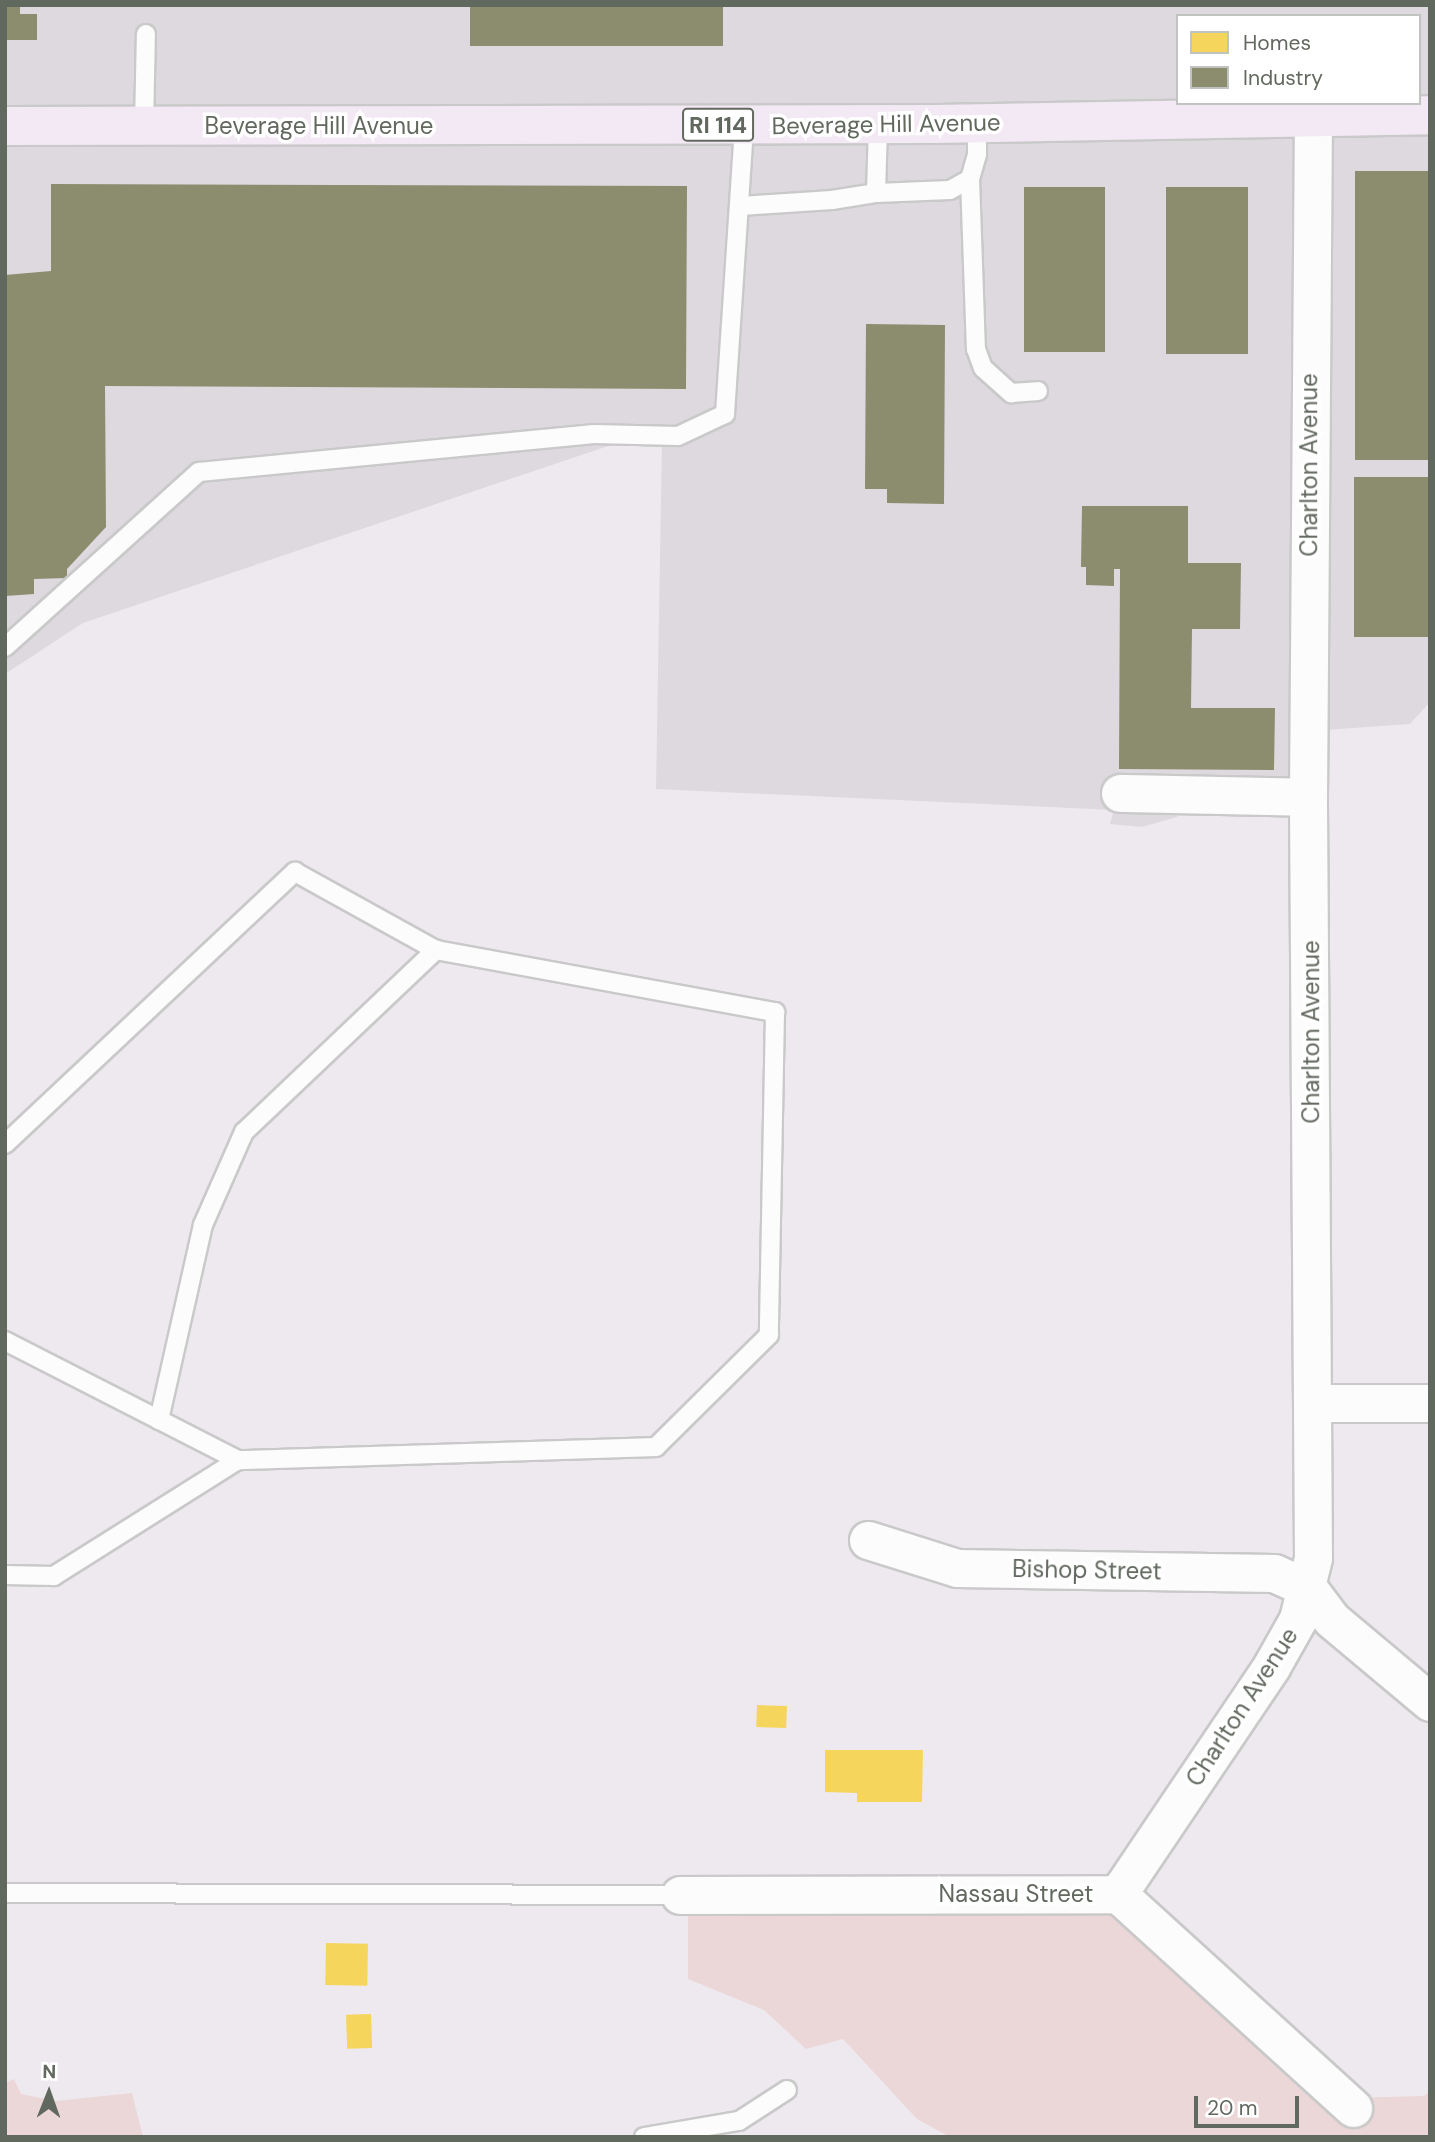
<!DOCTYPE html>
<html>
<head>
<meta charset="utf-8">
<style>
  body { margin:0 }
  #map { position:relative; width:1435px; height:2142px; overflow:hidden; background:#eee9ef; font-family:"DM Sans",sans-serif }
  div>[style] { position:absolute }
  .industrial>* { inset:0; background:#ddd9df }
  .green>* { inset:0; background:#ebd7d7 }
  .homes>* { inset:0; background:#f6d55c; transform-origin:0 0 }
  .industry>* { inset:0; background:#8c8c6e; transform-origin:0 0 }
  .roads { filter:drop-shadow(2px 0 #c9c9c9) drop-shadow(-2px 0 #c9c9c9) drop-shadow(0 2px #c9c9c9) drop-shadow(0 -2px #c9c9c9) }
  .service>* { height:18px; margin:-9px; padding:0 9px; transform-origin:9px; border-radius:9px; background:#fcfcfd }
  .minor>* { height:37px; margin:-18.5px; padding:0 18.5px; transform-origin:18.5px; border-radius:18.5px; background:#fcfcfd }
  .primary>* { height:38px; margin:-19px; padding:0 19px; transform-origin:19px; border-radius:19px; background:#f3e9f4 }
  span { translate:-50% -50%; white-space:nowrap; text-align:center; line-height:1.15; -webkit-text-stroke:7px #fff; paint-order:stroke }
  .shield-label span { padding:2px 5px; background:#fff; border:2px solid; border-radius:5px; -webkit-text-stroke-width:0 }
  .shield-label { font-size:23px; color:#61685e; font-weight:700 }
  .street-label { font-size:24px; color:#61685e }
  .frame { position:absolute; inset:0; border:7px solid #61685e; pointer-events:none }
  .legend { position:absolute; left:1176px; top:14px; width:245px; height:91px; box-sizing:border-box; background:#fff; border:2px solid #c0c3bf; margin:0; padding:9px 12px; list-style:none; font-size:21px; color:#61685e }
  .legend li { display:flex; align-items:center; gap:14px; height:35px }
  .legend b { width:35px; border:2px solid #c0c3bf }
  .north { position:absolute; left:14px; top:2058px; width:70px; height:70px; -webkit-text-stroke:5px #fff; paint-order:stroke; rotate:1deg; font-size:19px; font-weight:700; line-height:28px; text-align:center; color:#61685e }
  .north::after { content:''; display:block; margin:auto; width:24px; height:32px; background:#61685e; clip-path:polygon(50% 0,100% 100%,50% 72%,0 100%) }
  .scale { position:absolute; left:1194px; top:2096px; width:105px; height:32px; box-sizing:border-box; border:4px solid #61685e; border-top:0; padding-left:9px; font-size:21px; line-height:24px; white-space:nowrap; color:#61685e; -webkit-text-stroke:5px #fff; paint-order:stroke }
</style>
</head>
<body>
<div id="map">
  <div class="industrial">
    <div style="clip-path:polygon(evenodd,5px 5px,1430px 5px,1430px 702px,1410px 724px,1325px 730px,1318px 816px,1178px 813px,1177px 817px,1142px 827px,1110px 824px,1114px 810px,656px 789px,662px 442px,617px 443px,83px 623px,5px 674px,5px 5px,1178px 16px,1419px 16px,1419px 103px,1178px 103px,1178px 16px)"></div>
  </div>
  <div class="green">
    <div style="clip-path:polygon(1111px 1903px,1347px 2098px,1424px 2096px,1430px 2091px,1430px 2137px,950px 2137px,917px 2119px,843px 2039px,806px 2049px,764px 2010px,688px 1979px,688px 1911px)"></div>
    <div style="clip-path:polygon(14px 2079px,21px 2094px,56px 2101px,132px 2093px,143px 2137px,5px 2137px,5px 2083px)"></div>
  </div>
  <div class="homes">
    <div style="left:757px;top:1705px;width:30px;height:22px;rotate:2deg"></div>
    <div style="clip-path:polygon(825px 1750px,923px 1750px,922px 1802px,857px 1802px,857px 1793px,825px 1792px)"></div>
    <div style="left:326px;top:1943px;width:42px;height:42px;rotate:1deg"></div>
    <div style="left:371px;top:2014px;width:34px;height:25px;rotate:88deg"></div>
  </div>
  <div class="industry">
    <div style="clip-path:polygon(5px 5px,20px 5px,20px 14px,37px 14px,37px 40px,5px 40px)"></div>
    <div style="left:470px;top:5px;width:253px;height:41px"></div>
    <div style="left:1355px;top:171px;width:75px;height:289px"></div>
    <div style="clip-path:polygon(51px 184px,687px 186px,686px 389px,105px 386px,106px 527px,67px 569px,67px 578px,34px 579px,34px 594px,5px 596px,5px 275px,51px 271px)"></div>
    <div style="left:1024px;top:187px;width:81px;height:165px"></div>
    <div style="left:1166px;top:187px;width:82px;height:167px"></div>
    <div style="clip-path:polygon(866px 324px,945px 325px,944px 504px,887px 503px,887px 489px,865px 489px)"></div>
    <div style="left:1354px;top:477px;width:76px;height:160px"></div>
    <div style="clip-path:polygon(1082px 506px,1188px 506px,1188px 563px,1241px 563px,1240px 629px,1192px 629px,1191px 708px,1275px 708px,1274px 770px,1119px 769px,1120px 569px,1114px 569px,1114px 586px,1086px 585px,1086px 567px,1081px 567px)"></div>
  </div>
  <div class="roads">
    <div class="service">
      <div style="left:144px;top:126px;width:92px;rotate:-88.8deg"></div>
      <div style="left:970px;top:179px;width:170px;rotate:88deg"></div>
      <div style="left:976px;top:349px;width:20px;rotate:70deg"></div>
      <div style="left:983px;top:368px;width:38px;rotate:42deg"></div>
      <div style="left:1011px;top:393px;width:27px;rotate:-4deg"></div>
      <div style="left:876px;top:193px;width:74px;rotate:-2.3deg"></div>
      <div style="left:950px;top:190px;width:23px;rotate:-29deg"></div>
      <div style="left:970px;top:179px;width:26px;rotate:-74deg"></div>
      <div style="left:977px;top:154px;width:31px;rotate:-90deg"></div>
      <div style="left:740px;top:206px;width:92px;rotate:-3.7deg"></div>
      <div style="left:832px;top:200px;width:45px;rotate:-9deg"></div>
      <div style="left:876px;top:193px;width:68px;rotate:-88.3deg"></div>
      <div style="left:5px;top:647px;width:261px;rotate:-42.1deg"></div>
      <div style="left:199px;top:472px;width:397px;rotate:-5.5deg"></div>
      <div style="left:594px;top:434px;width:84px;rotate:1.4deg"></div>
      <div style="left:678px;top:436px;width:52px;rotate:-25.1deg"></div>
      <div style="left:725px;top:414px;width:290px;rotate:-86.2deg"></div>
      <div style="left:5px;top:1144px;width:398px;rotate:-43.2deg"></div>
      <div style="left:295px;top:872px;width:161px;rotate:29deg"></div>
      <div style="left:436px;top:950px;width:345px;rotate:10.4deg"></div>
      <div style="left:775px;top:1012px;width:323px;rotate:91.1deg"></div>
      <div style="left:769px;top:1335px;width:159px;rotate:135.3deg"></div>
      <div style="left:656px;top:1447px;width:418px;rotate:178.2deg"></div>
      <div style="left:238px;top:1460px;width:218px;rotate:147.8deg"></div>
      <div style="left:54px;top:1576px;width:49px;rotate:-178.8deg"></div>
      <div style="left:5px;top:1341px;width:262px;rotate:27.1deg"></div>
      <div style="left:159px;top:1420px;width:200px;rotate:-77.3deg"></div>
      <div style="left:203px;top:1225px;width:102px;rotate:-66.2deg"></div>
      <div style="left:244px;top:1132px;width:265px;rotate:-43.5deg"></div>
      <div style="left:5px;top:1893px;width:675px;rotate:0.17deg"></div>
      <div style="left:644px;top:2137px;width:96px;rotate:-9.6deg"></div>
      <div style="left:739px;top:2121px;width:57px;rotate:-32.9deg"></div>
    </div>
    <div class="minor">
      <div style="left:1120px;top:793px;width:188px;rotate:1.2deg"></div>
      <div style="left:1312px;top:1403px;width:118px"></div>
      <div style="left:868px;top:1540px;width:93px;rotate:17.5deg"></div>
      <div style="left:957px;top:1568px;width:317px;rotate:0.9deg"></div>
      <div style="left:1274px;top:1573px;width:37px;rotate:24deg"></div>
      <div style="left:1308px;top:1588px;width:39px;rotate:53deg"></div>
      <div style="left:1331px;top:1619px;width:129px;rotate:40deg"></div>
      <div style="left:1118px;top:1894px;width:274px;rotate:-56deg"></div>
      <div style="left:1271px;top:1667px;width:55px;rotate:-60.6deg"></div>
      <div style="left:1298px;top:1619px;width:63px;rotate:-76.2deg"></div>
      <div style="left:1313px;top:1558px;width:761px;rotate:-90.38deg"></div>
      <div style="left:1308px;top:797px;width:682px;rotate:-89.58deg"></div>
      <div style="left:680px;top:1895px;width:438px;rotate:-0.1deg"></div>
      <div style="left:1118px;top:1894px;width:318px;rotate:42.3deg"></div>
    </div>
    <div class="primary">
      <div style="left:5px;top:126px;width:930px;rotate:-0.12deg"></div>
      <div style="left:935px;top:124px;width:495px;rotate:-1deg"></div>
    </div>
  </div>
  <div class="shield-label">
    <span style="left:718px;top:125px">RI 114</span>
  </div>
  <div class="street-label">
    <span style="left:886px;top:124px;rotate:-1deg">Beverage Hill Avenue</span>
    <span style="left:319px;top:126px">Beverage Hill Avenue</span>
    <span style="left:1309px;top:465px;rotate:-90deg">Charlton Avenue</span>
    <span style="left:1311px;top:1032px;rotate:-90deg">Charlton Avenue</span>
    <span style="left:1087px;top:1570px;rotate:1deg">Bishop Street</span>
    <span style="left:1242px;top:1707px;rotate:-57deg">Charlton Avenue</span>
    <span style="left:1016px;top:1894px">Nassau Street</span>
  </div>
  <div class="frame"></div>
  <ul class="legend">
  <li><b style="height:19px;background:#f6d55c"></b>Homes</li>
  <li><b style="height:19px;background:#8c8c6e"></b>Industry</li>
  </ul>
  <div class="north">N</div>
  <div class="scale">20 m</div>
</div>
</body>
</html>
